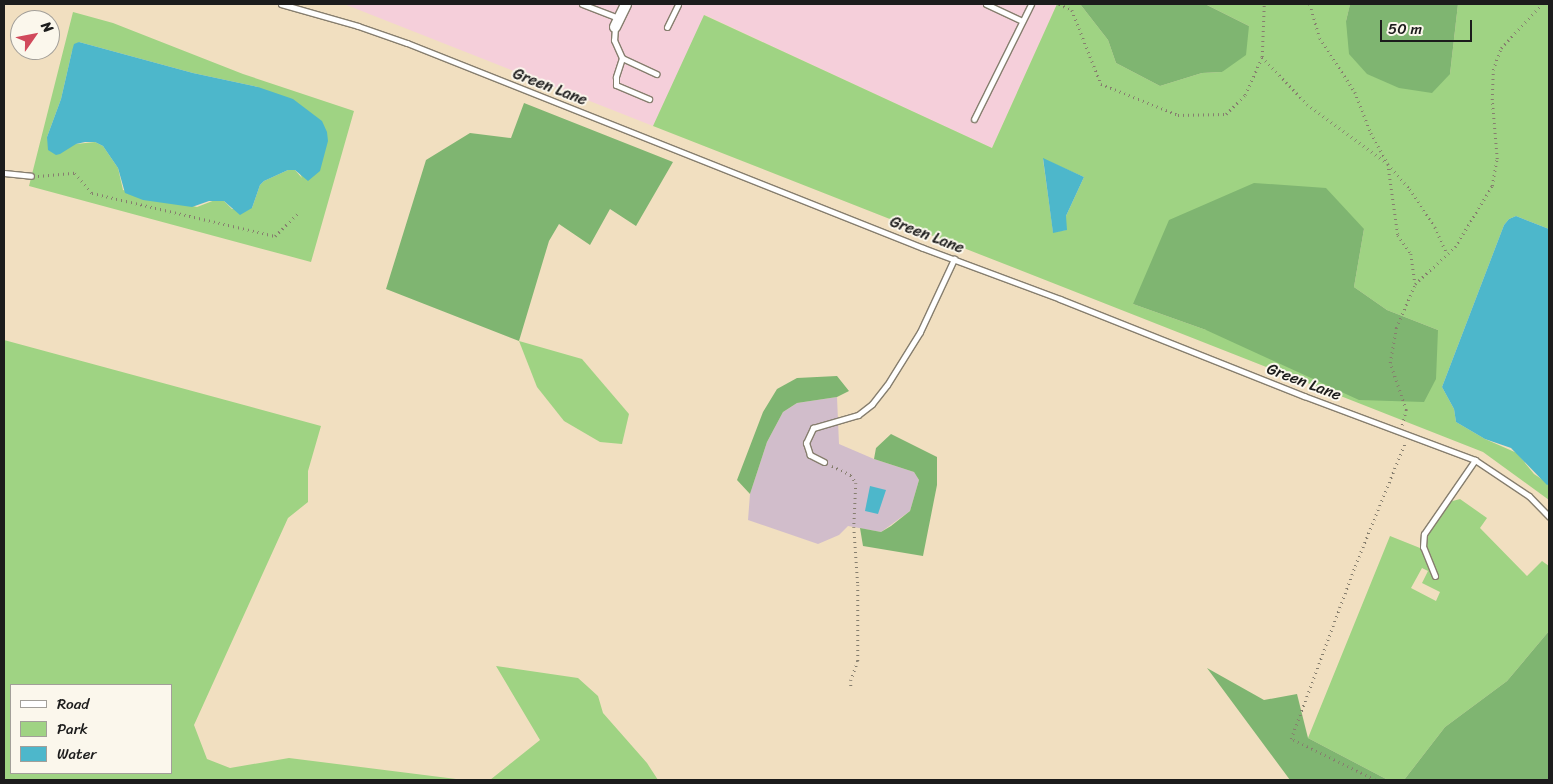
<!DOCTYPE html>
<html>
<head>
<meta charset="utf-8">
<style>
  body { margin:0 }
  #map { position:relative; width:1553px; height:784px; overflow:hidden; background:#f1dfc0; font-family:Sriracha,sans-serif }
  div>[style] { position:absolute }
  .built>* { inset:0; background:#f5cfda }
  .industrial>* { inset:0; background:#d1bdcb }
  .green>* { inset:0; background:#9fd383 }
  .forest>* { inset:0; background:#7fb571 }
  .water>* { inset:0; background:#4db7cb }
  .path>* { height:2.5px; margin-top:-1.25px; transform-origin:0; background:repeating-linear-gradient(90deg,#867e6e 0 1px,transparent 0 5px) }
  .roads { filter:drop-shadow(1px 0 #867e6e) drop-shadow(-1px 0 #867e6e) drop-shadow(0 1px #867e6e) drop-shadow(0 -1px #867e6e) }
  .lane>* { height:5px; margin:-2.5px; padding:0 2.5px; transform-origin:2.5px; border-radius:2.5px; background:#fff }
  .street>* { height:10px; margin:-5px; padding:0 5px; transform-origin:5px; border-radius:5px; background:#fff }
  span { translate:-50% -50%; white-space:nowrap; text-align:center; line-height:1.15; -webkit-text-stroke:4px #fbf7ec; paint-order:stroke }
  .street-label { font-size:16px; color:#1c1c1c }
  .frame { position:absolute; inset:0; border:5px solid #1c1c1c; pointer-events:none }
  .legend { position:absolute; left:10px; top:684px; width:162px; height:90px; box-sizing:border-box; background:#fbf7ec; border:1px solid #a29f99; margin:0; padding:6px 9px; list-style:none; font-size:15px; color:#1c1c1c }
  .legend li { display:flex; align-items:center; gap:10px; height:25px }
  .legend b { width:25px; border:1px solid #a29f99 }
  .north { position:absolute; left:10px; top:10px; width:50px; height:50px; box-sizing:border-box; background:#fbf7ec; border:1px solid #a29f99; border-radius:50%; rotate:57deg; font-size:14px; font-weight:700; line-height:20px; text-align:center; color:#1c1c1c }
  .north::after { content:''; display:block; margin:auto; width:18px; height:22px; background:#d1495b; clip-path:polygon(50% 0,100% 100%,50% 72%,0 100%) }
  .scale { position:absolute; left:1380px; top:20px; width:92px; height:22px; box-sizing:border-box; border:2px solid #1c1c1c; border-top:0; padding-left:6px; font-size:15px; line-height:18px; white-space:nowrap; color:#1c1c1c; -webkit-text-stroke:4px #fbf7ec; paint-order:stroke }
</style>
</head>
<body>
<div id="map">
  <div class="built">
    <div style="clip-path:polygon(344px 4px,1057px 4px,992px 148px,705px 15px,653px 126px)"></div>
  </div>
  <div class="industrial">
    <div style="clip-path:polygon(837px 397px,839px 444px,874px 459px,914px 472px,919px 480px,910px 511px,881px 532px,848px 526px,839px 535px,818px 544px,748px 520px,750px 494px,767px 442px,783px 412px,797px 403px)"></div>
  </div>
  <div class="green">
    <div style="clip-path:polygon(evenodd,1057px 4px,1080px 4px,1108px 40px,1116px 63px,1160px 86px,1202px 73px,1222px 72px,1249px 26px,1205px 4px,1350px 4px,1346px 21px,1450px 74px,1458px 4px,1549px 4px,1549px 229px,1516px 216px,1509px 219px,1504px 225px,1442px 387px,1454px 409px,1456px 422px,1485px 439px,1517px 453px,1534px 474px,1549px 484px,1549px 500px,1483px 452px,653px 126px,704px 15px,992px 148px,1057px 4px,1043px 159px,1084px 177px,1066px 216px,1066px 230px,1053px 232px,1043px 159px,1057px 4px,1364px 229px,1354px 287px,1387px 310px,1438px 330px,1206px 330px,1133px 304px,1364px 229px)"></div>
    <div style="clip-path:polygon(evenodd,73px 12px,113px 23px,243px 74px,354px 111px,311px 262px,29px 186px,73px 12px,79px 42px,193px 73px,258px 87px,302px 178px,295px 170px,288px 170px,264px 181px,260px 185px,252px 208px,232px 209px,224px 201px,215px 200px,197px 207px,123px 190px,118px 168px,103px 146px,95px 142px,76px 144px,47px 137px,61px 99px,72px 51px,79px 42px)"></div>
    <div style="clip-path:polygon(evenodd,4px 340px,321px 426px,308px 471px,308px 502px,288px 518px,194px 725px,207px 759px,230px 768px,289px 758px,464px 780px,4px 780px,4px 340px,11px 685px,171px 685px,171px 773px,11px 773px,11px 685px)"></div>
    <div style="clip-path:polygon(519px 341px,582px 359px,629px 414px,622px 444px,600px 442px,564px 421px,537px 387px)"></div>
    <div style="clip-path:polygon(evenodd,1460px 499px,1487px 518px,1480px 528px,1527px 576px,1542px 561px,1549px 566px,1549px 631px,1507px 681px,1445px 727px,1404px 780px,1388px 780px,1308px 738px,1390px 536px,1420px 548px,1449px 502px,1460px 499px,1422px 568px,1428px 571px,1422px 583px,1440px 592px,1436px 601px,1411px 588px,1422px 568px)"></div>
    <div style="clip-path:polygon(496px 666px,578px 678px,598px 696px,603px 713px,647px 763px,658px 780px,490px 780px,540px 740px)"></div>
  </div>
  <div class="forest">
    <div style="clip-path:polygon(1080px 4px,1205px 4px,1249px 26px,1246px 55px,1222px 72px,1202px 73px,1160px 86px,1116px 63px,1108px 40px)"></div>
    <div style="clip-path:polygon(1350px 4px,1458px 4px,1450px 74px,1432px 93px,1399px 88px,1367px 74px,1349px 54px,1346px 21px)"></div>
    <div style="clip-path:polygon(524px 103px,673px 162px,636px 226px,610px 209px,590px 245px,559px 224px,549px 241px,519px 341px,386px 289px,426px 160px,470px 133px,511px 138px)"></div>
    <div style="clip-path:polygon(1254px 183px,1326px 188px,1364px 229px,1354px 287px,1387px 310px,1438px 330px,1436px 379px,1424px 402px,1359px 400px,1206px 330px,1133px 304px,1169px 220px)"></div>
    <div style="clip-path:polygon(837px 376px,849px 391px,837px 397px,797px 403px,783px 412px,767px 442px,750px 494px,737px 480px,763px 412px,777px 389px,797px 378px)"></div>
    <div style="clip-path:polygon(891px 434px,937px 457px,937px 485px,923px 556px,863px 546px,860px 528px,881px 532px,891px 526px,910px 511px,919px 480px,914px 472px,874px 459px,876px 448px)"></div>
    <div style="clip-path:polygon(1549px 631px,1549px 780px,1404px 780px,1445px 727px,1507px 681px)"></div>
    <div style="clip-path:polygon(1207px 668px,1264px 700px,1297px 694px,1308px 738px,1388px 780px,1290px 780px)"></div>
  </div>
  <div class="water">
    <div style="clip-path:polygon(79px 42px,193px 73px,258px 87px,293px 99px,322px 121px,327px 132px,328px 141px,320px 171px,308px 181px,295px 170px,288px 170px,264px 181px,260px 185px,252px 208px,240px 215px,224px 201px,209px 201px,192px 207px,143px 200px,125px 193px,118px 168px,103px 146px,95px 142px,85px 142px,76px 144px,60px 154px,56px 155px,48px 150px,47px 137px,61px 99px,72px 51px,74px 44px)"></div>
    <div style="clip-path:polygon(1043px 158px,1084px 177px,1066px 216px,1067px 230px,1053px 233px)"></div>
    <div style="clip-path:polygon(1516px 216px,1549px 229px,1549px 484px,1547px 485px,1511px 448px,1485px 439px,1456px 422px,1454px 409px,1442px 387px,1504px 225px,1509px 219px)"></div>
    <div style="clip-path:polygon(870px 486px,886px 490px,878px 514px,865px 511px)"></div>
  </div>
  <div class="path">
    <div style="left:1059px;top:4px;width:14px;rotate:25deg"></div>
    <div style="left:1072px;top:10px;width:79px;rotate:68.6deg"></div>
    <div style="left:1101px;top:84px;width:83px;rotate:21.9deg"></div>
    <div style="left:1178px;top:115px;width:48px;rotate:-1.2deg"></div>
    <div style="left:1226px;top:114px;width:27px;rotate:-45deg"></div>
    <div style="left:1245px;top:95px;width:42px;rotate:-65.9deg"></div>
    <div style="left:1262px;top:57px;width:53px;rotate:-87.8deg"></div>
    <div style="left:1310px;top:4px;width:35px;rotate:74deg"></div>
    <div style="left:1320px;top:38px;width:64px;rotate:57.1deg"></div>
    <div style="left:1355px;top:92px;width:44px;rotate:68.7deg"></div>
    <div style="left:1371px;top:133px;width:35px;rotate:61deg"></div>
    <div style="left:1388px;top:164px;width:72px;rotate:82deg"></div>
    <div style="left:1398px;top:235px;width:23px;rotate:56deg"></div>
    <div style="left:1411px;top:254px;width:29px;rotate:82deg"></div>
    <div style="left:1262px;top:57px;width:65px;rotate:46.2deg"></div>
    <div style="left:1307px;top:104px;width:101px;rotate:36.5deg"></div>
    <div style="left:1388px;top:164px;width:33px;rotate:49deg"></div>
    <div style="left:1410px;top:189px;width:45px;rotate:56.7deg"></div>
    <div style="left:1435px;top:227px;width:30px;rotate:66deg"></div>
    <div style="left:38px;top:176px;width:37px;rotate:-5deg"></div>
    <div style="left:75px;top:173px;width:26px;rotate:50deg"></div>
    <div style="left:92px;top:193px;width:188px;rotate:13.2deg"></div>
    <div style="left:275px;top:236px;width:33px;rotate:-45deg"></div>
    <div style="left:1402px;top:425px;width:16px;rotate:-75deg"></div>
    <div style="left:1406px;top:410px;width:50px;rotate:-108.8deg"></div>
    <div style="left:1390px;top:363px;width:36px;rotate:-80deg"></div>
    <div style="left:1396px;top:328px;width:48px;rotate:-66.6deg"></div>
    <div style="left:1415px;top:284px;width:54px;rotate:-42.8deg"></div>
    <div style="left:1455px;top:247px;width:71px;rotate:-58.8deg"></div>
    <div style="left:1492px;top:186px;width:27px;rotate:-80deg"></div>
    <div style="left:1497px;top:159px;width:59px;rotate:-94.8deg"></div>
    <div style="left:1492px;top:100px;width:30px;rotate:-88deg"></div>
    <div style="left:1493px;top:70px;width:23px;rotate:-70deg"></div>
    <div style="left:1501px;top:48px;width:60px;rotate:-47deg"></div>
    <div style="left:832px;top:466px;width:21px;rotate:25deg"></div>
    <div style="left:851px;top:475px;width:9px;rotate:58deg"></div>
    <div style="left:856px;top:483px;width:44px;rotate:92.6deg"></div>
    <div style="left:854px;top:527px;width:58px;rotate:86.1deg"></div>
    <div style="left:858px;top:585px;width:76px;rotate:90deg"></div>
    <div style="left:858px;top:661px;width:20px;rotate:110deg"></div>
    <div style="left:851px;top:680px;width:8px;rotate:90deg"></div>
    <div style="left:1375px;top:780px;width:93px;rotate:-154deg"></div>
    <div style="left:1291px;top:739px;width:184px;rotate:-69.7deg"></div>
    <div style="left:1355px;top:566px;width:133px;rotate:-67.9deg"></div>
  </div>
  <div class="roads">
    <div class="lane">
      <div style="left:281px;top:4px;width:80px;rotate:15.9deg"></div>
      <div style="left:358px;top:26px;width:52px;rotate:19.1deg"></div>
      <div style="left:407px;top:43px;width:555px;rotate:21.67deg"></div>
      <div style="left:923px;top:248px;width:146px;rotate:20.4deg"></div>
      <div style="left:1060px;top:299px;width:263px;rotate:21.7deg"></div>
      <div style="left:1304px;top:396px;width:183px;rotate:20.5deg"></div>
      <div style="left:1475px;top:460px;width:65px;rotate:33.7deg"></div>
      <div style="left:1529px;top:496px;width:29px;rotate:46deg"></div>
      <div style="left:582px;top:4px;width:40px;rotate:21deg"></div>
      <div style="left:986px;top:4px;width:40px;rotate:25deg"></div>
      <div style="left:615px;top:27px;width:13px;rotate:94deg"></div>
      <div style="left:614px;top:40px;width:20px;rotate:66deg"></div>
      <div style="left:622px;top:58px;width:38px;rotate:25deg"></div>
      <div style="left:667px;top:27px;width:25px;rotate:-64deg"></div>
      <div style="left:622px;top:58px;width:20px;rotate:108deg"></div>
      <div style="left:616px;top:77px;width:8px;rotate:90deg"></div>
      <div style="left:616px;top:85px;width:36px;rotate:23deg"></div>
      <div style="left:974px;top:119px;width:128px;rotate:-63.6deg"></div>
      <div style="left:4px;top:173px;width:27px;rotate:6deg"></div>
      <div style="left:824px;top:462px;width:16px;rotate:-153deg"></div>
      <div style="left:810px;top:455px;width:13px;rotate:-108deg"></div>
      <div style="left:806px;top:443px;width:17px;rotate:-65deg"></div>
      <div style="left:813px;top:428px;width:47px;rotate:-16.1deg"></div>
      <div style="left:858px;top:415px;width:18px;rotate:-38deg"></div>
      <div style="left:872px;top:404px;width:24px;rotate:-52deg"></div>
      <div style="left:887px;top:385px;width:62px;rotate:-58.1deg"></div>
      <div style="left:920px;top:332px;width:81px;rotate:-65deg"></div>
      <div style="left:1435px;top:576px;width:31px;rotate:-112deg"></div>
      <div style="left:1423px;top:547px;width:13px;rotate:-86deg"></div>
      <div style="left:1424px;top:534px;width:90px;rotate:-55.4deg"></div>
    </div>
    <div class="street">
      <div style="left:615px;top:27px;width:25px;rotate:-64deg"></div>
    </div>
  </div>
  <div class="street-label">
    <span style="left:550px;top:87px;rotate:21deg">Green Lane</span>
    <span style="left:927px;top:235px;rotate:21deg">Green Lane</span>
    <span style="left:1304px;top:382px;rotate:21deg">Green Lane</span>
  </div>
  <div class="frame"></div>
  <ul class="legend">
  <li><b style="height:6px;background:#fff"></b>Road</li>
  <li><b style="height:14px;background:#9fd383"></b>Park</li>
  <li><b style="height:14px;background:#4db7cb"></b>Water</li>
  </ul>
  <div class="north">N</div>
  <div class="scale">50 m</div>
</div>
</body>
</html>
